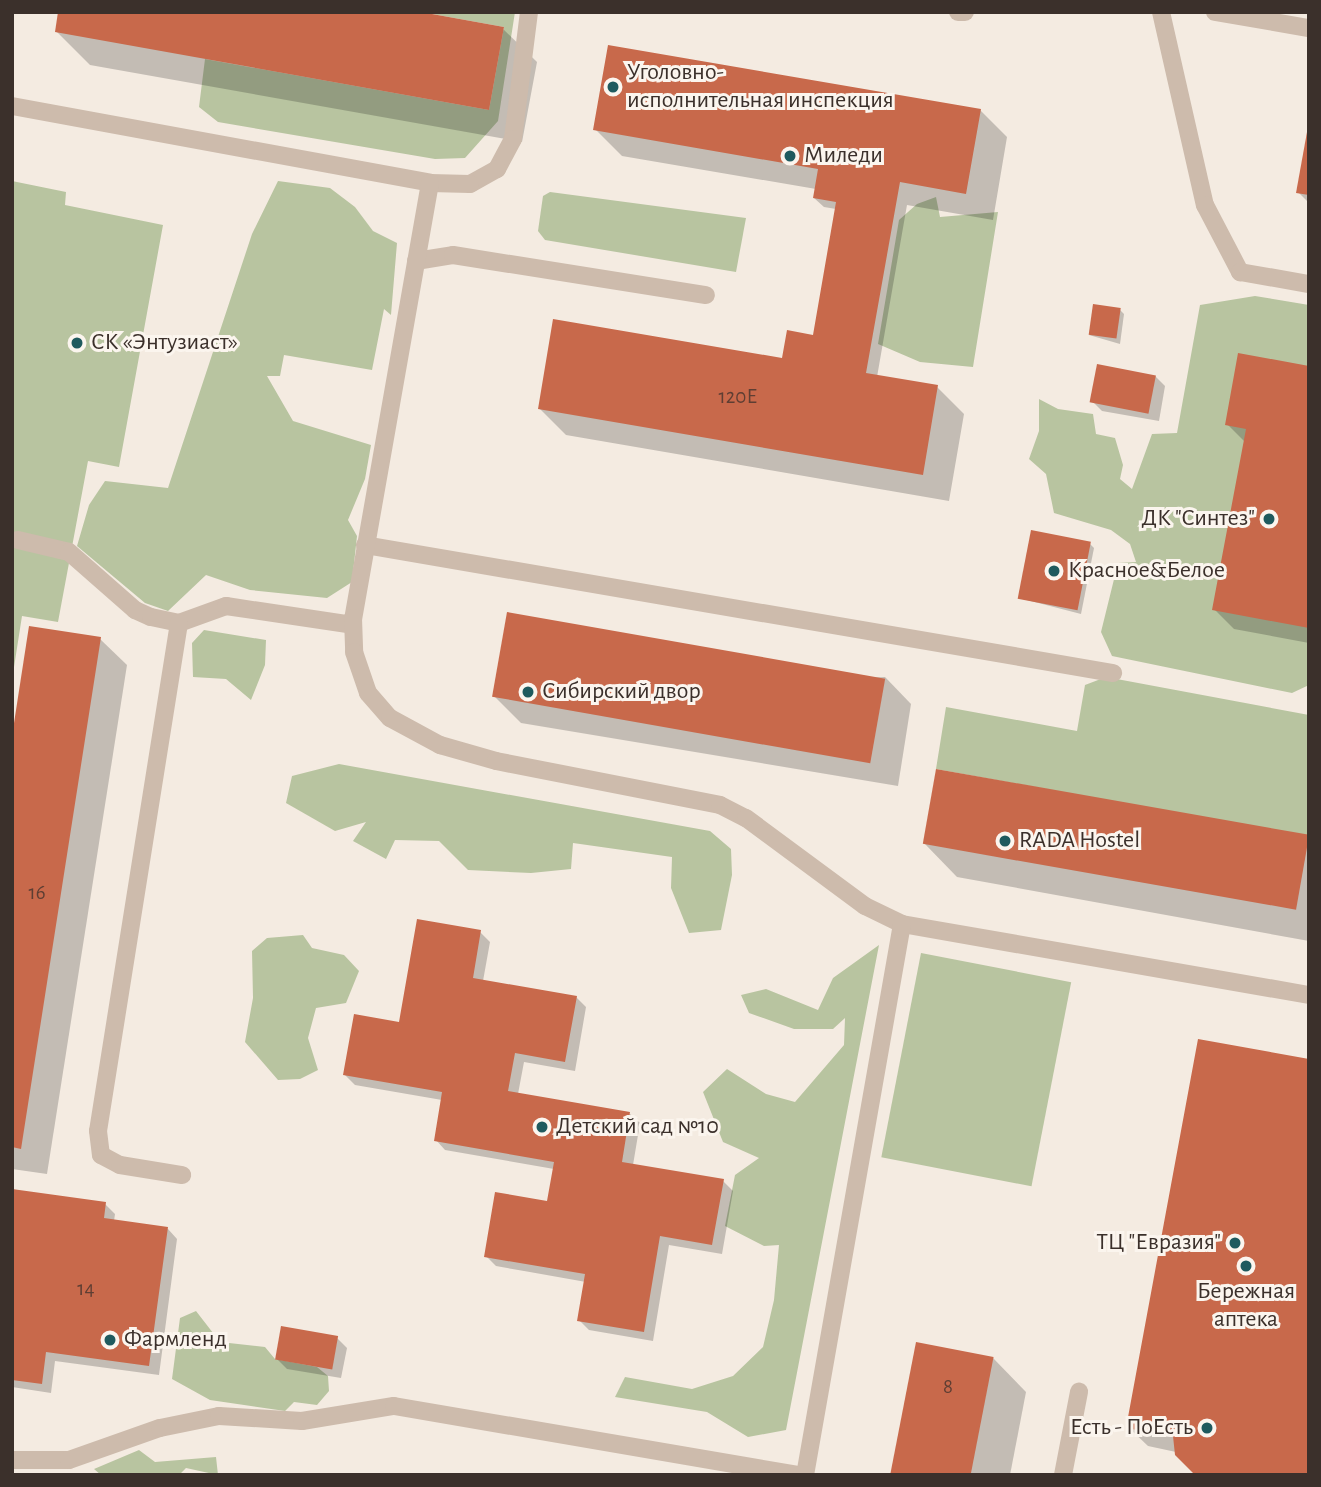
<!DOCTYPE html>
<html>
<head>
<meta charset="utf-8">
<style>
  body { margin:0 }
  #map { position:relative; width:1321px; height:1487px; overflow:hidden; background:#f4ebe1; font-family:"Alegreya Sans",sans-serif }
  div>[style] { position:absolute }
  .green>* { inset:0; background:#b8c4a0; transform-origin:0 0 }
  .shadow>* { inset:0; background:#0003 }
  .building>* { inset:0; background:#c8694b; transform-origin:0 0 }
  .service>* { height:18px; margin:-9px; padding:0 9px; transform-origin:9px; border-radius:9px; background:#cdbbac }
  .minor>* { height:18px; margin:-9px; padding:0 9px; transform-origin:9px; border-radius:9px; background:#cdbbac }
  .dots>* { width:19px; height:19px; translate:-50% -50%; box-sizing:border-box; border:4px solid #fbf5ee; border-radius:50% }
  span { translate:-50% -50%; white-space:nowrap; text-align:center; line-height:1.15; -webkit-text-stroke:6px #fbf5ee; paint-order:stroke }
  .number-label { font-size:21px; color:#5e3e33 }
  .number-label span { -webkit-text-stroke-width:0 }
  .poi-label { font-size:24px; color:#3b302b }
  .left { translate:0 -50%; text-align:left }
  .right { translate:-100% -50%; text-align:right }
  .frame { position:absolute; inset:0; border:14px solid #3b302b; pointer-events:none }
</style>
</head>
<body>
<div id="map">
  <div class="green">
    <div style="clip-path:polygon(421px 12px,515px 12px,498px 121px,465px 158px,435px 159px,218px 122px,199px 107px,205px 59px,489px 110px,504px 27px)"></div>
    <div style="clip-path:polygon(12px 181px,66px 192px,65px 205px,163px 225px,119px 467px,88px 461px,58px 622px,22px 616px,12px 680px)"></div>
    <div style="clip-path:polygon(278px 181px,330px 188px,355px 207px,373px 231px,397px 243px,391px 315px,384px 309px,372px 370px,284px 355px,280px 376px,267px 376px,293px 421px,371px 445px,365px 479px,348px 520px,357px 536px,352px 582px,327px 598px,250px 590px,206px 575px,168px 611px,145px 603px,77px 546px,89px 505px,105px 481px,168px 488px,252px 234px)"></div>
    <div style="clip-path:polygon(550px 192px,746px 218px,736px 272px,545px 240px,538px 231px,543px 196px)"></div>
    <div style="clip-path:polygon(936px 197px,940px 217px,998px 212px,973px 367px,920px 362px,878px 344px,899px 220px,917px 204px)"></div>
    <div style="clip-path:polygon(1255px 296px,1309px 305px,1309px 685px,1292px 693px,1112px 656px,1101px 632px,1118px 563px,1136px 562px,1130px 544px,1111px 530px,1054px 513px,1046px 474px,1029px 459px,1039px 431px,1039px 399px,1058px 409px,1093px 414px,1096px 434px,1115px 438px,1123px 465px,1120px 479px,1132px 489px,1152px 434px,1177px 433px,1200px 305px)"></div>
    <div style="clip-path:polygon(204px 630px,266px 640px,265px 665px,251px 700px,226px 679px,193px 677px,192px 643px)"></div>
    <div style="clip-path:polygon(1106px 677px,1309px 715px,1309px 837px,936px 769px,946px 707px,1077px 731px,1085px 685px)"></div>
    <div style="clip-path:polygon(339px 764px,710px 831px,731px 849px,732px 875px,721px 930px,689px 933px,671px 888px,672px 857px,573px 843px,571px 869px,531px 873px,468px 870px,439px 841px,395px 840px,386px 859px,353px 841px,366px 822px,335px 831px,286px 803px,292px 776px)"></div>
    <div style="clip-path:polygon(303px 935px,312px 948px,344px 955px,359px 971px,346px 1003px,316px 1008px,308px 1038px,318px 1070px,300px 1079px,278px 1080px,245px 1042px,253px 998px,252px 951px,267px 938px)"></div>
    <div style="clip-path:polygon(879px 945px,786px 1430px,748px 1437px,707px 1412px,615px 1397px,625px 1377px,692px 1389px,733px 1376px,763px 1347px,774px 1300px,779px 1245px,764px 1246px,725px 1226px,735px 1175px,759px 1158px,723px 1142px,703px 1092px,727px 1069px,766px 1094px,795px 1102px,844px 1045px,845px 1018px,833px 1029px,794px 1029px,749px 1013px,741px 995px,766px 989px,818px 1010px,833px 978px)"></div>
    <div style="left:921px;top:953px;width:153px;height:208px;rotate:11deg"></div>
    <div style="clip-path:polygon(196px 1311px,220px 1342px,265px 1347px,275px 1359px,317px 1367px,328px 1376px,329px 1391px,317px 1405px,294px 1402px,285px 1411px,210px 1400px,172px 1379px,180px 1318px)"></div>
    <div style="clip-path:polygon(139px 1450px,155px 1462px,216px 1457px,218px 1475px,186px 1468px,179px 1475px,101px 1475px,94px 1469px)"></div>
  </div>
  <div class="shadow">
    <div style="clip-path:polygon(503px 29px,537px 62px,522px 142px,90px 65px,56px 31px)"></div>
    <div style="clip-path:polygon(980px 110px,1007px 137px,993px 220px,907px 205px,877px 377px,937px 387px,964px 414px,949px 501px,566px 435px,540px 409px,787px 361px,815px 337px,836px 209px,824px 207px,814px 198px,816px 189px,622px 156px,595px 129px)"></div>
    <div style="clip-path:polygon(1309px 134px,1309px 203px,1298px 192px)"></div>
    <div style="clip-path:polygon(1120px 310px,1124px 314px,1120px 344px,1089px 335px)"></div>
    <div style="clip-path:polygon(1309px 368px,1309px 643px,1234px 629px,1214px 609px,1245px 442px,1227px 424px)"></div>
    <div style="clip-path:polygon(1155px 376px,1165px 386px,1159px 421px,1102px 411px,1092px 401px)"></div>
    <div style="clip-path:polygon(1090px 544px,1094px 548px,1081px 614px,1019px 598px)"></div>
    <div style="clip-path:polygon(100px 639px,127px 665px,47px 1174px,12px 1169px,12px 747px)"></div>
    <div style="clip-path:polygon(885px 677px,911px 704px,898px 786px,521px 723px,494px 696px)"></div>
    <div style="clip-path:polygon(1309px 839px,1309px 941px,957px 877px,924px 843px)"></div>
    <div style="clip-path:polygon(480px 932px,490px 942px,483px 981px,576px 997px,586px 1007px,575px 1071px,524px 1062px,518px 1094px,630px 1114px,640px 1123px,633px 1165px,723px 1181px,733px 1191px,722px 1254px,669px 1245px,653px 1341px,589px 1330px,579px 1320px,586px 1282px,496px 1266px,486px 1256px,548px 1203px,554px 1169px,445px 1150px,436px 1140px,442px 1100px,355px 1085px,345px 1075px,401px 1024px)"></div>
    <div style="clip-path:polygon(1309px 1061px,1176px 1452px,1148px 1446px,1128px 1427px)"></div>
    <div style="clip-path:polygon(12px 1184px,15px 1191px,105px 1204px,115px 1214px,114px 1221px,168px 1229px,177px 1239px,159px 1375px,55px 1361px,51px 1393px,12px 1387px)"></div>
    <div style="clip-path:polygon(337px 1338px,347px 1348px,341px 1378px,287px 1369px,277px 1359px)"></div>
    <div style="clip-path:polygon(993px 1358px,1026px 1392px,1010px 1475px,892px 1475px)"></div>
  </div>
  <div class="building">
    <div style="clip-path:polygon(58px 12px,421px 12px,504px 27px,489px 110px,55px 32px)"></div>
    <div style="clip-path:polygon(608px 45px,981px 109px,966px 194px,900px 182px,866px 373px,938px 385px,923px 475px,538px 409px,553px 319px,782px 358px,787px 330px,813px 335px,836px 202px,813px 198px,818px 169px,593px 130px)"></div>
    <div style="clip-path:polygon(1307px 132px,1309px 132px,1309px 195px,1296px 193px)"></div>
    <div style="left:1093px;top:304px;width:28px;height:31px;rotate:8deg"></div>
    <div style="clip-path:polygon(1238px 353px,1309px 366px,1309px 628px,1212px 610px,1246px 429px,1225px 425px)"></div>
    <div style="left:1097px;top:364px;width:60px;height:39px;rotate:11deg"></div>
    <div style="left:1031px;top:530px;width:61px;height:70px;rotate:11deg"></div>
    <div style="left:507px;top:612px;width:384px;height:86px;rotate:10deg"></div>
    <div style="clip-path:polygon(29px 626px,101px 637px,21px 1149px,12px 1147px,12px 736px)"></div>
    <div style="left:936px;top:769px;width:379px;height:76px;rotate:10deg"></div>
    <div style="clip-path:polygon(417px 919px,481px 930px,473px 978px,577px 996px,565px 1062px,515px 1053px,508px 1091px,630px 1112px,622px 1162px,724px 1179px,712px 1245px,660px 1236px,644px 1332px,577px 1321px,585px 1274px,484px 1257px,495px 1192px,547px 1201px,554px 1162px,434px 1141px,442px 1092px,343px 1075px,354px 1014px,399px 1022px)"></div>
    <div style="clip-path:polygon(1198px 1039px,1309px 1059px,1309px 1475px,1195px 1475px,1175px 1455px,1173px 1436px,1126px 1428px)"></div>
    <div style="clip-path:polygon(12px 1189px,106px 1202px,104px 1218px,168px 1227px,149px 1366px,46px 1352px,42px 1384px,12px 1380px)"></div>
    <div style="left:281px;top:1326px;width:58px;height:34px;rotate:10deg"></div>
    <div style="left:916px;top:1342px;width:79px;height:135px;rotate:11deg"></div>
  </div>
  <div class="service">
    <div style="left:1215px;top:12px;width:95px;rotate:9.7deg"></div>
    <div style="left:12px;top:106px;width:425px;rotate:10.4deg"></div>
    <div style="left:416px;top:261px;width:37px;rotate:-9deg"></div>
    <div style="left:453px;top:255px;width:256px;rotate:9deg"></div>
    <div style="left:18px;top:540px;width:52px;rotate:13.2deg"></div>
    <div style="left:69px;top:552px;width:88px;rotate:41.3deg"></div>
    <div style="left:135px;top:610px;width:17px;rotate:24deg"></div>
    <div style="left:151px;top:617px;width:29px;rotate:12deg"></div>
    <div style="left:179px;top:623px;width:50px;rotate:-19.9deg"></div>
    <div style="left:226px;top:606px;width:128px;rotate:8.5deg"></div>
    <div style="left:365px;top:545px;width:759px;rotate:9.71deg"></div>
    <div style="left:179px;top:623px;width:514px;rotate:99.06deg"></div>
    <div style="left:98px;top:1131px;width:24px;rotate:83deg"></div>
    <div style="left:101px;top:1155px;width:21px;rotate:28deg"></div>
    <div style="left:120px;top:1165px;width:63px;rotate:9.2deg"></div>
    <div style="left:902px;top:924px;width:413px;rotate:9.9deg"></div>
    <div style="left:12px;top:1460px;width:57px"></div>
    <div style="left:69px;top:1460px;width:96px;rotate:-19.4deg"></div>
    <div style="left:160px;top:1428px;width:60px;rotate:-11.5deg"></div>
    <div style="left:219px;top:1416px;width:83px;rotate:3.4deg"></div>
    <div style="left:302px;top:1421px;width:93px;rotate:-9.3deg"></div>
    <div style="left:394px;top:1406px;width:408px;rotate:9.7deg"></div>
    <div style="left:1063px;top:1475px;width:85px;rotate:-79.1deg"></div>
  </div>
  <div class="minor">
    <div style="left:529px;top:12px;width:128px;rotate:97.2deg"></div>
    <div style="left:513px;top:139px;width:34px;rotate:118deg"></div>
    <div style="left:497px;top:169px;width:31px;rotate:151deg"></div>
    <div style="left:470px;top:184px;width:40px;rotate:-178.6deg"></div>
    <div style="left:430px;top:183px;width:442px;rotate:100deg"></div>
    <div style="left:353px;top:618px;width:34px;rotate:88deg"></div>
    <div style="left:354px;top:652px;width:43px;rotate:71.1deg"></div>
    <div style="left:368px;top:693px;width:33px;rotate:49deg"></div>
    <div style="left:390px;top:718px;width:57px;rotate:28.4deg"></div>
    <div style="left:440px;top:745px;width:58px;rotate:15.9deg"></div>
    <div style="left:496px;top:761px;width:228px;rotate:11.1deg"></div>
    <div style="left:720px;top:805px;width:29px;rotate:27deg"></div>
    <div style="left:746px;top:818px;width:148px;rotate:36.5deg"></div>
    <div style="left:865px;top:906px;width:41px;rotate:25.9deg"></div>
    <div style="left:902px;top:924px;width:559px;rotate:99.98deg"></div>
    <div style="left:958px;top:12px;width:7px"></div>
    <div style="left:1161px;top:12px;width:198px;rotate:77.2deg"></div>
    <div style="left:1205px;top:205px;width:76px;rotate:62.4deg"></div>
    <div style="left:1240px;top:272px;width:70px;rotate:9.9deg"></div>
  </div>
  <div class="dots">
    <div style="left:613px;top:87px;background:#1f5a5e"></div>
    <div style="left:790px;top:156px;background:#1f5a5e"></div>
    <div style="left:77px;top:343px;background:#1f5a5e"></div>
    <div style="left:1269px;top:519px;background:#1f5a5e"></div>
    <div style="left:1054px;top:571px;background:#1f5a5e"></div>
    <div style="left:528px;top:692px;background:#1f5a5e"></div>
    <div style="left:1005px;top:841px;background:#1f5a5e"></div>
    <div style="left:542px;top:1127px;background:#1f5a5e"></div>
    <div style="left:1235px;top:1243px;background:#1f5a5e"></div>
    <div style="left:1246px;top:1266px;background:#1f5a5e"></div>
    <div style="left:110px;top:1340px;background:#1f5a5e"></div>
    <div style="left:1207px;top:1428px;background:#1f5a5e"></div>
  </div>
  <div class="number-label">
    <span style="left:738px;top:397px">120Е</span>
    <span style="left:37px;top:893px">16</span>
    <span style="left:86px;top:1289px">14</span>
    <span style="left:948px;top:1387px">8</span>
  </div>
  <div class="poi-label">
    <span class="left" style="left:627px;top:87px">Уголовно-<br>исполнительная инспекция</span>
    <span class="left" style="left:804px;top:156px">Миледи</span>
    <span class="left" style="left:91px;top:343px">СК «Энтузиаст»</span>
    <span class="right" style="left:1255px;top:519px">ДК "Синтез"</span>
    <span class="left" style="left:1068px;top:571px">Красное&amp;Белое</span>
    <span class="left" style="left:542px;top:692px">Сибирский двор</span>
    <span class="left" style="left:1019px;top:841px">RADA Hostel</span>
    <span class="left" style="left:556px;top:1127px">Детский сад №10</span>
    <span class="right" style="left:1221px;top:1243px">ТЦ "Евразия"</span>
    <span style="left:1246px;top:1306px">Бережная<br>аптека</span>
    <span class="left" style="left:124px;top:1340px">Фармленд</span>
    <span class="right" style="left:1193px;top:1428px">Есть - ПоЕсть</span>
  </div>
  <div class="frame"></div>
</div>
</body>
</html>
